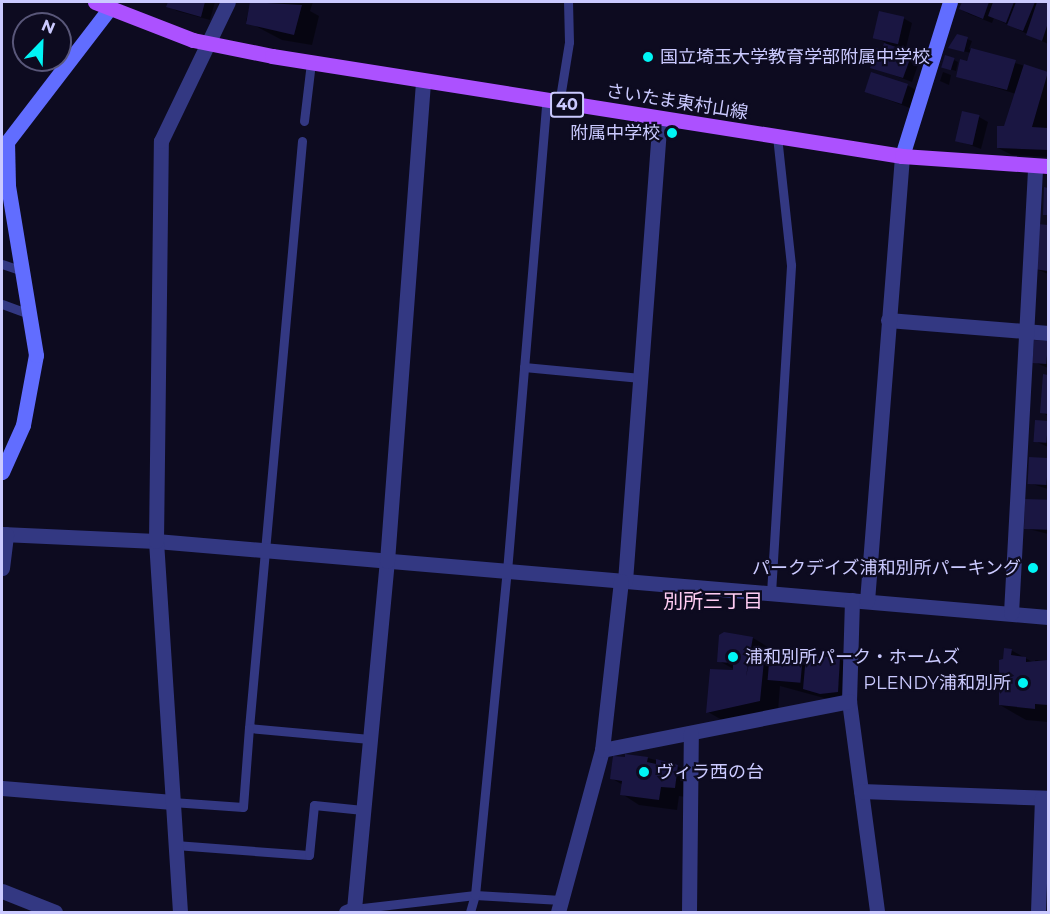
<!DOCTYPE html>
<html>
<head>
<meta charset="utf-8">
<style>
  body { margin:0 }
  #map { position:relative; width:1050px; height:914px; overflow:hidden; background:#0d0b20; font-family:Montserrat,"Noto Sans JP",sans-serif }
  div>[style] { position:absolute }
  .shadow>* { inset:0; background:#0007 }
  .building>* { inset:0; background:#1a1642; transform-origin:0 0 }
  .lane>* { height:9px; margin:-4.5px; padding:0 4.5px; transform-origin:4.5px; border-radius:4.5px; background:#333882 }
  .street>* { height:15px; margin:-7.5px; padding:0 7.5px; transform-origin:7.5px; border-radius:7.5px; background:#333882 }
  .secondary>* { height:15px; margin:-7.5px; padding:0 7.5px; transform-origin:7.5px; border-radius:7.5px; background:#616dff }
  .primary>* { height:15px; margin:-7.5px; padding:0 7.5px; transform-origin:7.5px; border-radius:7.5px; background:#ac51ff }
  .dots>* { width:16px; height:16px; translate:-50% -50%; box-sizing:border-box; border:3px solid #0d0b20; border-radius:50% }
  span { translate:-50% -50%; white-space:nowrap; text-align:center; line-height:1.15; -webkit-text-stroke:4.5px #0d0b20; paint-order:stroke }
  .shield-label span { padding:2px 4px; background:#0d0b20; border:2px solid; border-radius:4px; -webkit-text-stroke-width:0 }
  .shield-label { font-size:16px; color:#cbcaff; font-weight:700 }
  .poi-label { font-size:18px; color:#cbcaff }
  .left { translate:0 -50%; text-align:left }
  .right { translate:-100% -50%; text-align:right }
  .street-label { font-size:18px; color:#cbcaff }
  .neighbourhood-label { font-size:20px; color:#ffccf2 }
  .frame { position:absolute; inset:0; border:3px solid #cbcaff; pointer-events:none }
  .north { position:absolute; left:12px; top:12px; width:60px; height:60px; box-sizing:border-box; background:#0d0b20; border:2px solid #595779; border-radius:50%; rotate:23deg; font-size:16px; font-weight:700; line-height:24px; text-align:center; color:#cbcaff }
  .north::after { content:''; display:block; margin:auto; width:21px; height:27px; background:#00f5f5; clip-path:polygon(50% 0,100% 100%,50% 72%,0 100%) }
</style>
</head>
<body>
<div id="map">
  <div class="shadow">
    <div style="clip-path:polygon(169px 2px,215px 2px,210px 20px,177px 11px,168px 6px)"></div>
    <div style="clip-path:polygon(251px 2px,313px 2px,310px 11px,319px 16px,312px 45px,282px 40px,246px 21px)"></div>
    <div style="clip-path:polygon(963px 2px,1048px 2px,1048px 44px,994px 18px,992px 23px,969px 14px,960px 9px)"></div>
    <div style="clip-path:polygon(903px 18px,912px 23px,906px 48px,894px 48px,916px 57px,914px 63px,918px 65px,912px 82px,872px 67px,886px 43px,874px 37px)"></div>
    <div style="clip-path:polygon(957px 35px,972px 41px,969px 49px,1048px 73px,1048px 157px,1012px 155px,998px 148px,1016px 94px,958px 76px,971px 53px,950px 48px)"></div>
    <div style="clip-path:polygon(954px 60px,958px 62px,956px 71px,946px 68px)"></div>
    <div style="clip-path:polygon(943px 72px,951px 75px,949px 85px,940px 81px)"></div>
    <div style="clip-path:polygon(907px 85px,916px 90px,910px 108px,867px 92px)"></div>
    <div style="clip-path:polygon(979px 117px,988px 122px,981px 149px,956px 140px)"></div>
    <div style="clip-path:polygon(1040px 226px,1048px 227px,1048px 274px,1034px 268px)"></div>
    <div style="clip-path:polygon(1036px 342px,1048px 342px,1048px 368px,1034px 362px)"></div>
    <div style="clip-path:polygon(1044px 376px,1048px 376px,1048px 416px,1042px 412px)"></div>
    <div style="clip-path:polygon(1036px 421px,1048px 422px,1048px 447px,1035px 441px)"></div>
    <div style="clip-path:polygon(1031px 458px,1048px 460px,1048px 489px,1029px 483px)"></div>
    <div style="clip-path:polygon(1026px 501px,1048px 502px,1048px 534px,1025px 528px)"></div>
    <div style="clip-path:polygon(evenodd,753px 638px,778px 653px,840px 659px,853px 667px,851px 699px,835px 701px,780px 686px,778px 711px,734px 727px,708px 712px,739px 672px,719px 661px,753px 638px,749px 644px,749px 673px,746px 673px,749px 644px)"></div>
    <div style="clip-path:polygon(1011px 650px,1036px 664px,1035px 660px,1048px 661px,1048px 722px,1026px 720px,1000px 705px,1005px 661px)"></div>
    <div style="clip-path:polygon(648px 758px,677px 766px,695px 776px,693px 798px,679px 796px,677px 810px,639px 805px,622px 794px,623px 785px,611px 778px)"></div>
  </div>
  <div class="building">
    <div style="clip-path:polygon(168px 2px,205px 2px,201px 17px,166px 7px)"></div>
    <div style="clip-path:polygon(250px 2px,302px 5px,294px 35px,246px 24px)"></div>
    <div style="clip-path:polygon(962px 2px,989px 2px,983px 19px,959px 9px)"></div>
    <div style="clip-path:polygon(993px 2px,1014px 2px,1006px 23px,988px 16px)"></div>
    <div style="clip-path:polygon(1016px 2px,1035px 2px,1023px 31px,1007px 25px)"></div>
    <div style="clip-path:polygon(1037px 2px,1048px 2px,1048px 23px,1042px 41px,1026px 35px)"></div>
    <div style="left:879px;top:11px;width:26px;height:28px;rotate:13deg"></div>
    <div style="clip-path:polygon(957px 34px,968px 37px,964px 52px,948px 48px)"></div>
    <div style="clip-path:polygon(884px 43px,908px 51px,905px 57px,910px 59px,903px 78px,870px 68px,876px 48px,882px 50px)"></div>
    <div style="clip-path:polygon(971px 48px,1016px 60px,1007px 90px,956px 77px,960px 59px,967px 61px)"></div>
    <div style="left:945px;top:55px;width:10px;height:13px;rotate:17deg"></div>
    <div style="clip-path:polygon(1024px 64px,1048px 72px,1032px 127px,1048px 128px,1048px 150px,997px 148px,997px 126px,1004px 126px)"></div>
    <div style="left:871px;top:72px;width:39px;height:21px;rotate:18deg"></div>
    <div style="left:962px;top:111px;width:18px;height:31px;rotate:13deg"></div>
    <div style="clip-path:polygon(1044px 187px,1048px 188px,1048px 215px,1043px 215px)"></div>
    <div style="clip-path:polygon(1038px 224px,1048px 225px,1048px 271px,1033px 269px)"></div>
    <div style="left:1034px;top:340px;width:14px;height:23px;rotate:4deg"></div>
    <div style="clip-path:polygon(1043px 374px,1048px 375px,1048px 414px,1040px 413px)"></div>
    <div style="left:1035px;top:420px;width:13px;height:22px;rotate:4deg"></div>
    <div style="left:1029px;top:457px;width:19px;height:27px;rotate:3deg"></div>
    <div style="left:1025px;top:499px;width:23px;height:30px;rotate:2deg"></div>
    <div style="clip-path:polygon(724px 632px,753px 637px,746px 676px,750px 660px,764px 661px,760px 701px,706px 713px,710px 669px,733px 670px,733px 663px,717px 662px,719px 635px)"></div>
    <div style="clip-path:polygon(1004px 648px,1012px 649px,1011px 655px,1026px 657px,1026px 662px,1048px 660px,1048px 705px,1035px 704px,1035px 709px,999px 705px,999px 660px,1003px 659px)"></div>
    <div style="left:770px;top:652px;width:33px;height:28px;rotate:5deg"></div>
    <div style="clip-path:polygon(806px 655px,840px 658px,838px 692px,820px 694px,803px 689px)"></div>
    <div style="clip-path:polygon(625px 754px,648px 757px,647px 762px,656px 764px,656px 759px,678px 765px,675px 788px,661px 787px,659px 800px,620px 795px,622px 781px,610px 779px,613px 756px,625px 757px)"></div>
  </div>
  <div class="lane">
    <div style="left:559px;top:104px;width:63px;rotate:-80.8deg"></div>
    <div style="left:569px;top:42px;width:40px;rotate:-91.4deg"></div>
    <div style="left:304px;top:121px;width:59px;rotate:-83.2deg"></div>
    <div style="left:302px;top:141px;width:589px;rotate:95.16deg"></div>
    <div style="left:249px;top:728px;width:121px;rotate:5.2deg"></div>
    <div style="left:2px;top:264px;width:21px;rotate:19deg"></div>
    <div style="left:2px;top:304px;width:29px;rotate:20deg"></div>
    <div style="left:524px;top:367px;width:117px;rotate:5.4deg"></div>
    <div style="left:771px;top:593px;width:329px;rotate:-86.5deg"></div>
    <div style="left:791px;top:265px;width:129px;rotate:-96.2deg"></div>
    <div style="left:172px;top:802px;width:71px;rotate:4deg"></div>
    <div style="left:243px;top:807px;width:79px;rotate:-85.7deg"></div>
    <div style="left:175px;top:845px;width:134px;rotate:4.3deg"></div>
    <div style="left:309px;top:855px;width:50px;rotate:-84.3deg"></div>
    <div style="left:314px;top:805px;width:49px;rotate:5.8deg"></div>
    <div style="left:354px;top:909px;width:122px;rotate:-6.6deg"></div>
    <div style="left:475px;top:895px;width:86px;rotate:3.3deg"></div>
    <div style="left:470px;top:912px;width:18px;rotate:-74deg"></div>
    <div style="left:475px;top:895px;width:326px;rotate:-84.4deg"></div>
    <div style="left:507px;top:571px;width:471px;rotate:-85.2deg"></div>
  </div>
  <div class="street">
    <div style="left:888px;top:320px;width:161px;rotate:4.6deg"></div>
    <div style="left:2px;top:534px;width:154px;rotate:2.6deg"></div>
    <div style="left:156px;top:541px;width:895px;rotate:4.87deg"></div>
    <div style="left:2px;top:568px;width:34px;rotate:-83deg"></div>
    <div style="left:625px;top:581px;width:463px;rotate:-85.7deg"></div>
    <div style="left:852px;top:600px;width:101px;rotate:91.7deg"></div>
    <div style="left:849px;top:701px;width:213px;rotate:82.4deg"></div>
    <div style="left:867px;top:601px;width:446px;rotate:-85.5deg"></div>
    <div style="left:1011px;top:613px;width:448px;rotate:-86.9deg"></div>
    <div style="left:602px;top:750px;width:252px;rotate:-11.2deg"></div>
    <div style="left:2px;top:788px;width:171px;rotate:4.7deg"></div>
    <div style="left:861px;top:791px;width:187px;rotate:2.1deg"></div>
    <div style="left:2px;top:891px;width:57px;rotate:21.6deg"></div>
    <div style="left:180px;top:912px;width:372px;rotate:-93.7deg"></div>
    <div style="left:156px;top:541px;width:400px;rotate:-89.3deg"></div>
    <div style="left:161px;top:141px;width:154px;rotate:-64.3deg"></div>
    <div style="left:346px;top:912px;width:9px;rotate:-21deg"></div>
    <div style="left:354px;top:909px;width:350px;rotate:-84.6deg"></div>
    <div style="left:387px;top:561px;width:480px;rotate:-85.7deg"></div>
    <div style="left:558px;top:912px;width:168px;rotate:-74.8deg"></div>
    <div style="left:602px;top:750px;width:170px;rotate:-83.6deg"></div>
    <div style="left:689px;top:912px;width:179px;rotate:-89.4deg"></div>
    <div style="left:1038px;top:912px;width:114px;rotate:-88deg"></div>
  </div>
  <div class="secondary">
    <div style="left:902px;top:156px;width:161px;rotate:-72.7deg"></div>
    <div style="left:2px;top:472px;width:51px;rotate:-65.9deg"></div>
    <div style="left:23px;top:425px;width:71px;rotate:-79.5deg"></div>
    <div style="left:36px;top:355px;width:172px;rotate:-99.4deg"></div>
    <div style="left:8px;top:185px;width:43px;rotate:-91.3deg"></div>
    <div style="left:7px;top:142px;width:168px;rotate:-52.5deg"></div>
  </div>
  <div class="primary">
    <div style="left:95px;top:2px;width:105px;rotate:21.2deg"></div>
    <div style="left:193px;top:40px;width:81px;rotate:11.4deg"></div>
    <div style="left:272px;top:56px;width:638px;rotate:9.02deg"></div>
    <div style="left:902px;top:156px;width:146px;rotate:3.9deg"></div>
  </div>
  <div class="dots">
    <div style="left:648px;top:57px;background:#00f5f5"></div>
    <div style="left:672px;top:133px;background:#00f5f5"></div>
    <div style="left:1033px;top:568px;background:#00f5f5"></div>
    <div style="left:733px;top:657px;background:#00f5f5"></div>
    <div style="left:1023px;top:683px;background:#00f5f5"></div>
    <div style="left:644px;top:772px;background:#00f5f5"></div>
  </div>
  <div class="shield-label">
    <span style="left:567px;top:105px">40</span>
  </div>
  <div class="poi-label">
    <span class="left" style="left:660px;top:57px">国立埼玉大学教育学部附属中学校</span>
    <span class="right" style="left:660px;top:133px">附属中学校</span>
    <span class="right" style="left:1021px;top:568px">パークデイズ浦和別所パーキング</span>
    <span class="left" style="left:745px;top:657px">浦和別所パーク・ホームズ</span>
    <span class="right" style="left:1011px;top:683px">PLENDY浦和別所</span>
    <span class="left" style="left:656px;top:772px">ヴィラ西の台</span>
  </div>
  <div class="street-label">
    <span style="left:677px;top:102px;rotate:9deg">さいたま東村山線</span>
  </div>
  <div class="neighbourhood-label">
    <span style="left:713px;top:601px">別所三丁目</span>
  </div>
  <div class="frame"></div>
  <div class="north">N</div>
</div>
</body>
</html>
